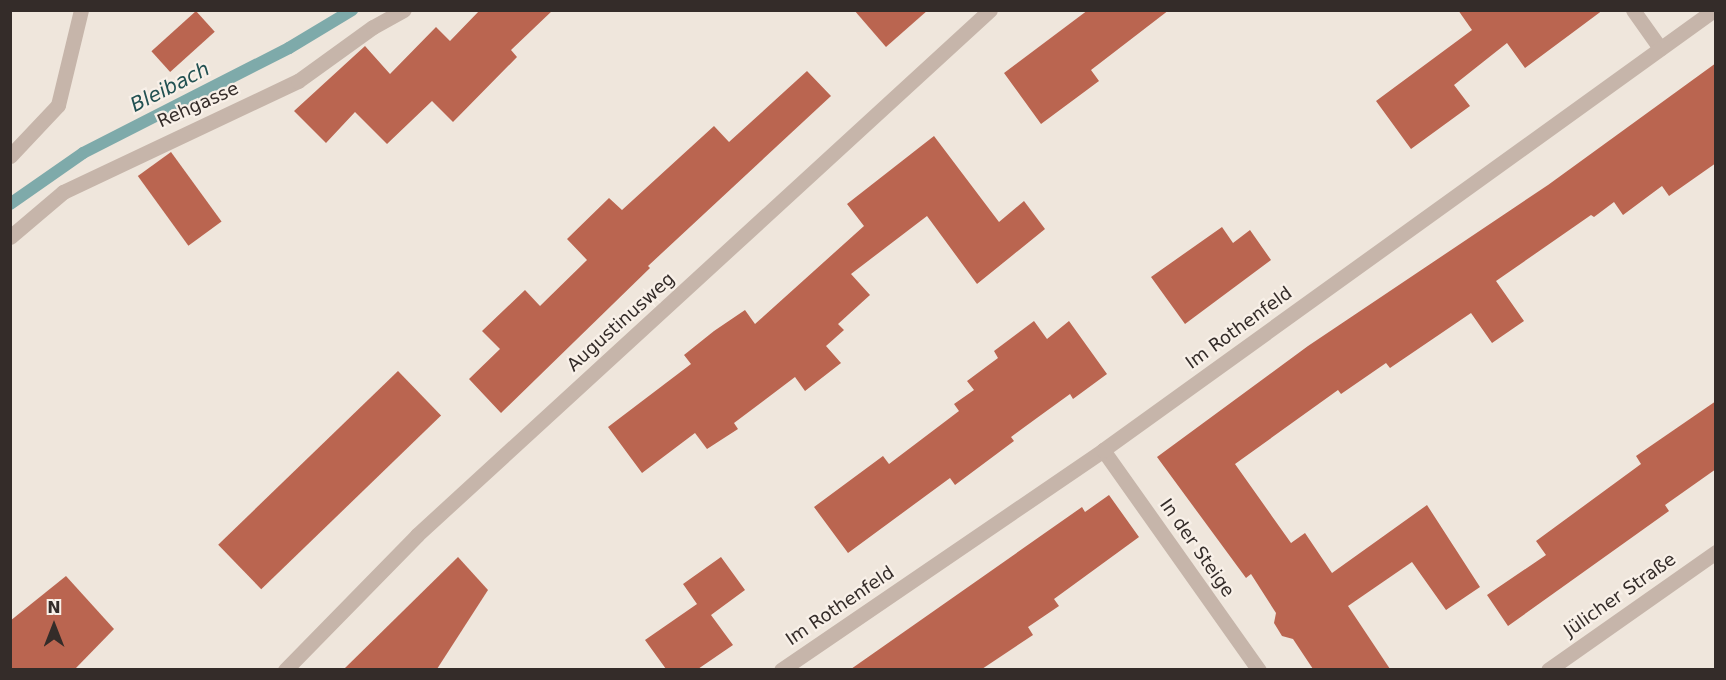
<!DOCTYPE html>
<html>
<head>
<meta charset="utf-8">
<style>
  body { margin:0 }
  #map { position:relative; width:1726px; height:680px; overflow:hidden; background:#efe6dc; font-family:"DejaVu Sans",sans-serif }
  div>[style] { position:absolute }
  .stream>* { height:12px; margin:-6px; padding:0 6px; transform-origin:6px; border-radius:6px; background:#7eaaaa }
  .building>* { inset:0; background:#ba6550; transform-origin:0 0 }
  .minor>* { height:15px; margin:-7.5px; padding:0 7.5px; transform-origin:7.5px; border-radius:7.5px; background:#c6b5aa }
  span { translate:-50% -50%; white-space:nowrap; text-align:center; line-height:1.15; -webkit-text-stroke:4.5px #f8f0e8; paint-order:stroke }
  .street-label { font-size:18px; color:#342c29 }
  .water-label { font-size:20px; color:#225152; font-style:italic }
  .frame { position:absolute; inset:0; border:12px solid #342c29; pointer-events:none }
  .north { position:absolute; left:24px; top:596px; width:60px; height:60px; -webkit-text-stroke:4px #f8f0e8; paint-order:stroke; rotate:0deg; font-size:16px; font-weight:700; line-height:24px; text-align:center; color:#342c29 }
  .north::after { content:''; display:block; margin:auto; width:21px; height:27px; background:#342c29; clip-path:polygon(50% 0,100% 100%,50% 72%,0 100%) }
</style>
</head>
<body>
<div id="map">
  <div class="stream">
    <div style="left:10px;top:204px;width:89px;rotate:-34.9deg"></div>
    <div style="left:83px;top:153px;width:231px;rotate:-27deg"></div>
    <div style="left:289px;top:48px;width:74px;rotate:-31.1deg"></div>
  </div>
  <div class="building">
    <div style="clip-path:polygon(480px 10px,553px 10px,511px 50px,517px 57px,453px 122px,432px 101px,387px 144px,355px 112px,326px 143px,294px 111px,365px 46px,390px 74px,436px 27px,450px 41px)"></div>
    <div style="clip-path:polygon(854px 10px,928px 10px,886px 47px)"></div>
    <div style="clip-path:polygon(1088px 10px,1169px 10px,1091px 70px,1099px 81px,1041px 124px,1004px 73px)"></div>
    <div style="clip-path:polygon(1458px 10px,1603px 10px,1525px 68px,1507px 43px,1454px 85px,1470px 106px,1411px 149px,1376px 101px,1472px 30px)"></div>
    <div style="left:196px;top:11px;width:28px;height:60px;rotate:48deg"></div>
    <div style="clip-path:polygon(1716px 63px,1716px 163px,1669px 196px,1662px 186px,1623px 215px,1614px 202px,1594px 217px,1591px 215px,1496px 281px,1524px 321px,1492px 343px,1471px 313px,1390px 368px,1386px 363px,1341px 394px,1338px 390px,1235px 464px,1291px 543px,1305px 533px,1332px 573px,1427px 505px,1480px 587px,1446px 610px,1412px 562px,1348px 606px,1390px 669px,1313px 669px,1293px 639px,1282px 636px,1274px 623px,1276px 613px,1251px 574px,1246px 578px,1157px 457px,1308px 346px,1548px 185px)"></div>
    <div style="clip-path:polygon(807px 71px,831px 96px,648px 266px,650px 268px,501px 413px,469px 379px,500px 349px,482px 331px,525px 290px,540px 306px,587px 260px,567px 239px,609px 198px,622px 210px,714px 126px,729px 142px)"></div>
    <div style="clip-path:polygon(934px 136px,999px 222px,1024px 201px,1045px 229px,977px 284px,927px 216px,851px 274px,870px 295px,838px 324px,844px 330px,826px 346px,841px 363px,805px 391px,795px 377px,734px 423px,738px 429px,707px 449px,695px 433px,642px 473px,608px 427px,691px 364px,684px 355px,714px 331px,745px 310px,755px 324px,864px 226px,847px 204px)"></div>
    <div style="left:171px;top:152px;width:86px;height:41px;rotate:54deg"></div>
    <div style="clip-path:polygon(1222px 227px,1233px 243px,1250px 230px,1271px 260px,1185px 324px,1151px 277px)"></div>
    <div style="clip-path:polygon(1034px 321px,1047px 339px,1069px 321px,1107px 374px,1073px 399px,1070px 394px,1041px 415px,1011px 437px,1014px 441px,955px 485px,950px 478px,848px 553px,814px 507px,883px 456px,889px 464px,959px 411px,954px 404px,974px 390px,967px 381px,998px 358px,994px 351px)"></div>
    <div style="left:398px;top:371px;width:62px;height:250px;rotate:46deg"></div>
    <div style="clip-path:polygon(1716px 401px,1716px 469px,1665px 505px,1669px 511px,1508px 626px,1487px 595px,1546px 555px,1536px 541px,1641px 464px,1636px 456px)"></div>
    <div style="clip-path:polygon(1109px 495px,1139px 537px,1054px 599px,1059px 606px,1028px 627px,1033px 635px,982px 669px,851px 669px,1082px 507px,1085px 512px)"></div>
    <div style="clip-path:polygon(458px 557px,488px 590px,437px 669px,344px 669px)"></div>
    <div style="clip-path:polygon(721px 557px,745px 590px,711px 615px,733px 645px,698px 669px,666px 669px,645px 640px,697px 604px,683px 584px)"></div>
    <div style="clip-path:polygon(66px 576px,114px 629px,75px 669px,10px 669px,10px 621px)"></div>
  </div>
  <div class="minor">
    <div style="left:1633px;top:10px;width:47px;rotate:54.6deg"></div>
    <div style="left:10px;top:156px;width:70px;rotate:-46.7deg"></div>
    <div style="left:58px;top:105px;width:98px;rotate:-76.4deg"></div>
    <div style="left:10px;top:237px;width:70px;rotate:-40.3deg"></div>
    <div style="left:63px;top:192px;width:260px;rotate:-25.3deg"></div>
    <div style="left:298px;top:81px;width:92px;rotate:-35.8deg"></div>
    <div style="left:373px;top:27px;width:35px;rotate:-29deg"></div>
    <div style="left:1103px;top:450px;width:270px;rotate:54.7deg"></div>
    <div style="left:285px;top:670px;width:189px;rotate:-45.6deg"></div>
    <div style="left:417px;top:535px;width:777px;rotate:-42.5deg"></div>
    <div style="left:781px;top:670px;width:390px;rotate:-34.3deg"></div>
    <div style="left:1103px;top:450px;width:753px;rotate:-35.76deg"></div>
    <div style="left:1548px;top:670px;width:205px;rotate:-35.1deg"></div>
  </div>
  <div class="street-label">
    <span style="left:198px;top:105px;rotate:-24deg">Rehgasse</span>
    <span style="left:621px;top:322px;rotate:-42deg">Augustinusweg</span>
    <span style="left:1239px;top:328px;rotate:-36deg">Im Rothenfeld</span>
    <span style="left:1197px;top:548px;rotate:55deg">In der Steige</span>
    <span style="left:1620px;top:595px;rotate:-35deg">Jülicher Straße</span>
    <span style="left:840px;top:606px;rotate:-34deg">Im Rothenfeld</span>
  </div>
  <div class="water-label">
    <span style="left:170px;top:87px;rotate:-27deg">Bleibach</span>
  </div>
  <div class="frame"></div>
  <div class="north">N</div>
</div>
</body>
</html>
